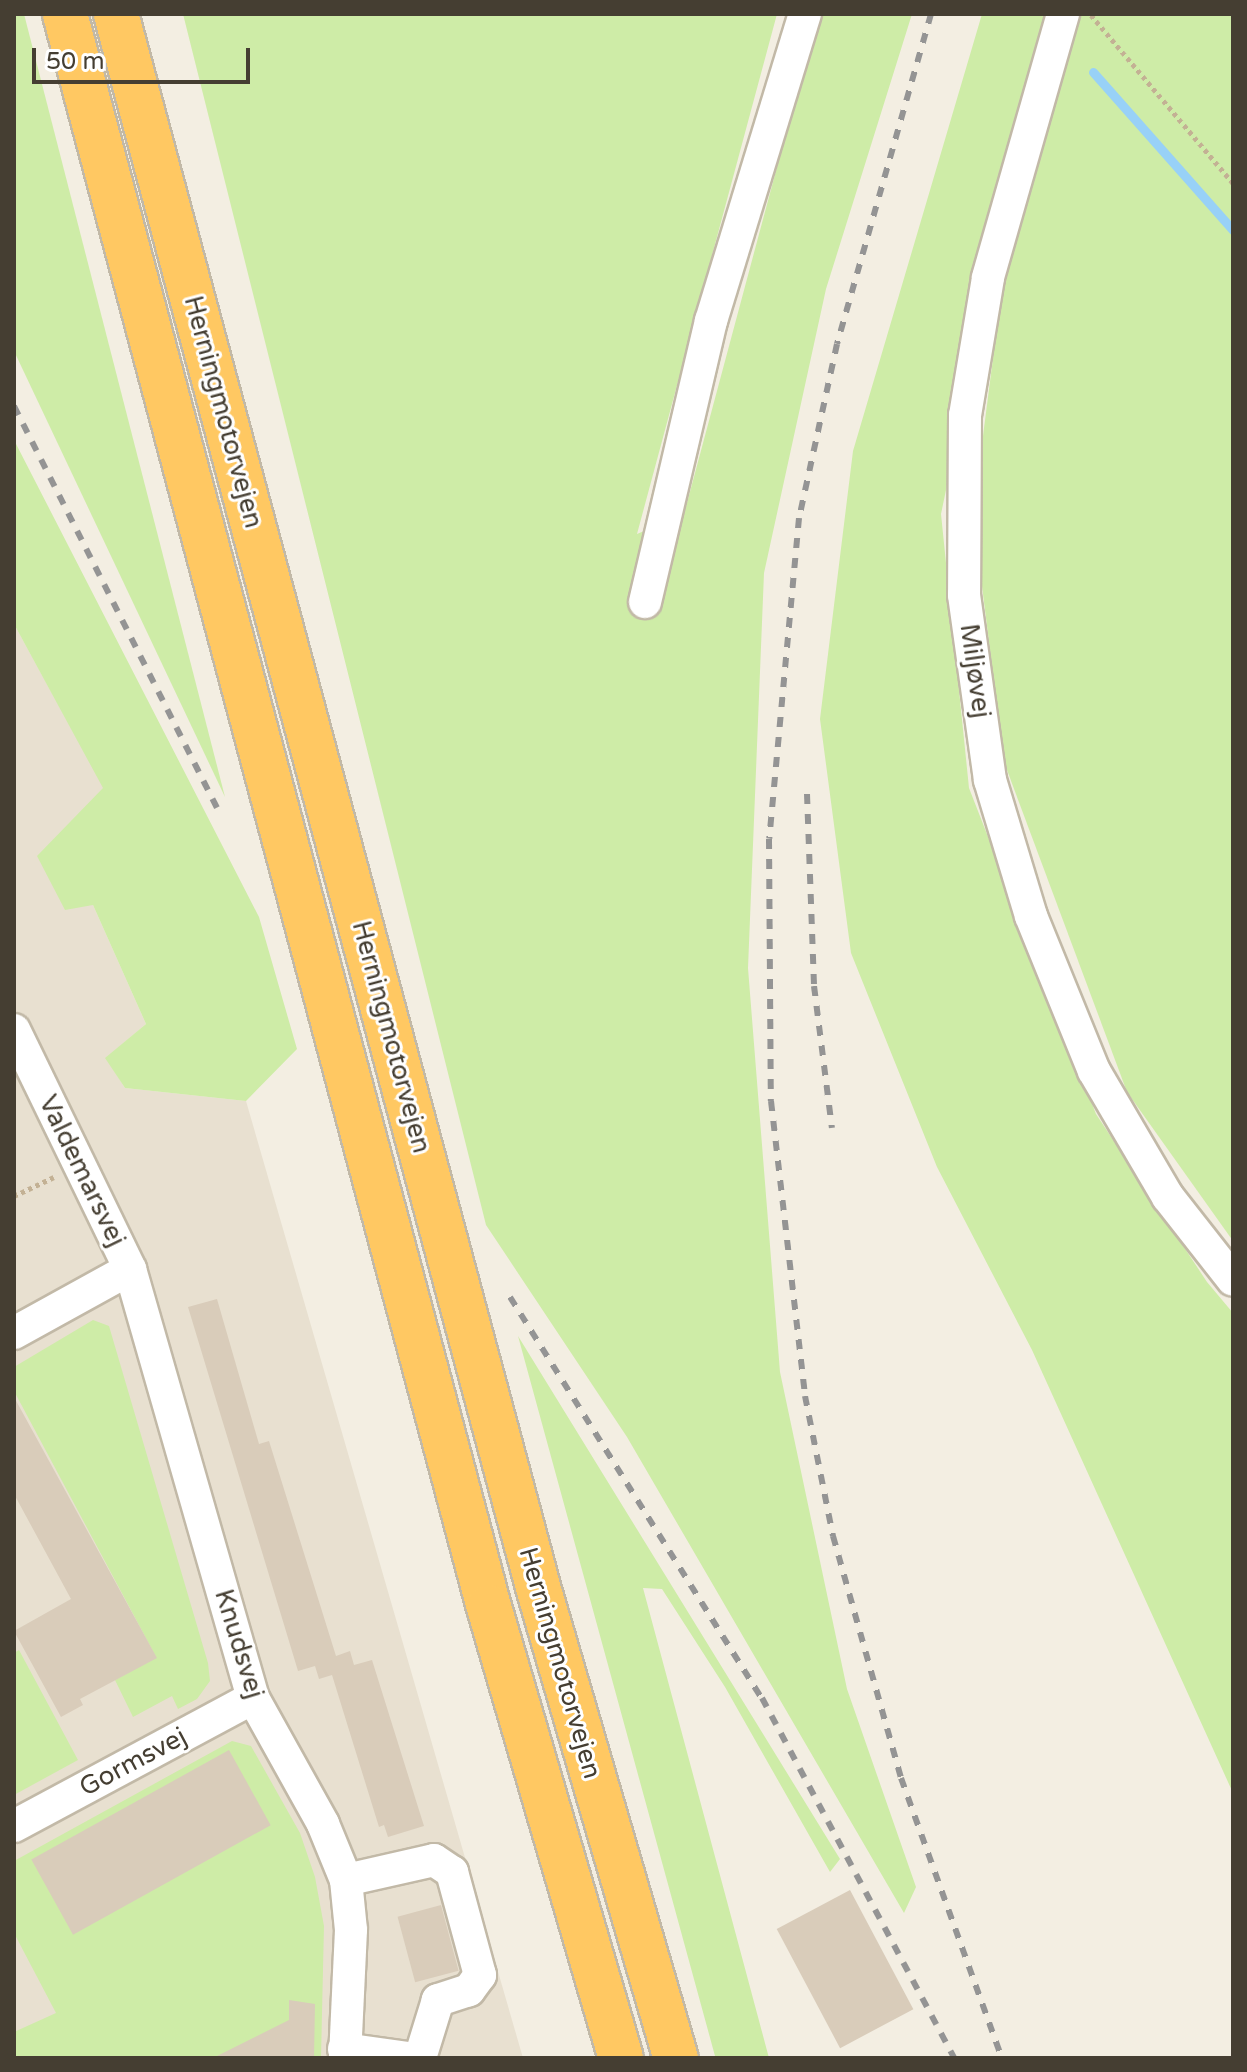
<!DOCTYPE html>
<html>
<head>
<meta charset="utf-8">
<style>
  body { margin:0 }
  #map { position:relative; width:1247px; height:2072px; overflow:hidden; background:#f3eee2; font-family:"Varela Round",sans-serif }
  div>[style] { position:absolute }
  .residential>* { inset:0; background:#e8e0d0 }
  .green>* { inset:0; background:#ceeca7 }
  .stream>* { height:9px; margin:-4.5px; padding:0 4.5px; transform-origin:4.5px; border-radius:4.5px; background:#98d1f7 }
  .building>* { inset:0; background:#d9ccba; transform-origin:0 0 }
  .path>* { height:5px; margin-top:-2.5px; transform-origin:0; background:repeating-linear-gradient(90deg,#c3b194 0 4px,transparent 0 8px) }
  .roads { filter:drop-shadow(2px 0 #c2b9a7) drop-shadow(-2px 0 #c2b9a7) drop-shadow(0 2px #c2b9a7) drop-shadow(0 -2px #c2b9a7) }
  .minor>* { height:32px; margin:-16px; padding:0 16px; transform-origin:16px; border-radius:16px; background:#fff }
  .highway>* { height:44px; margin:-22px; padding:0 22px; transform-origin:22px; border-radius:22px; background:#ffc862 }
  .rail>* { height:6px; margin-top:-3px; transform-origin:0; background:repeating-linear-gradient(90deg,#949494 0 10px,transparent 0 20px) }
  span { translate:-50% -50%; white-space:nowrap; text-align:center; line-height:1.15; -webkit-text-stroke:6px #fff; paint-order:stroke }
  .street-label { font-size:26px; color:#453e32 }
  .frame { position:absolute; inset:0; border:16px solid #453e32; pointer-events:none }
  .scale { position:absolute; left:32px; top:48px; width:218px; height:36px; box-sizing:border-box; border:4px solid #453e32; border-top:0; padding-left:10px; font-size:24px; line-height:28px; white-space:nowrap; color:#453e32; -webkit-text-stroke:6px #fff; paint-order:stroke }
</style>
</head>
<body>
<div id="map">
  <div class="residential">
    <div style="clip-path:polygon(14px 624px,104px 788px,93px 905px,146px 1024px,106px 1058px,125px 1088px,246px 1101px,523px 2058px,14px 2058px)"></div>
  </div>
  <div class="green">
    <div style="clip-path:polygon(14px 14px,24px 14px,225px 797px,14px 351px)"></div>
    <div style="clip-path:polygon(183px 14px,777px 14px,637px 534px,684px 514px,818px 14px,912px 14px,826px 289px,764px 573px,748px 968px,780px 1372px,847px 1689px,916px 1887px,904px 1913px,627px 1437px,486px 1225px)"></div>
    <div style="clip-path:polygon(982px 14px,1045px 14px,941px 514px,969px 788px,1096px 1114px,1207px 1282px,1233px 1313px,1233px 1793px,1032px 1350px,937px 1167px,851px 953px,820px 719px,853px 451px)"></div>
    <div style="clip-path:polygon(1073px 14px,1233px 14px,1233px 1241px,1127px 1092px,1004px 762px,973px 514px,1008px 241px)"></div>
    <div style="clip-path:polygon(14px 440px,259px 917px,297px 1049px,246px 1101px,125px 1088px,105px 1058px,146px 1024px,93px 905px,65px 910px,37px 856px,103px 788px,14px 624px)"></div>
    <div style="clip-path:polygon(93px 1320px,109px 1326px,208px 1663px,210px 1681px,197px 1699px,178px 1709px,172px 1696px,133px 1717px,115px 1680px,156px 1657px,14px 1391px,14px 1367px)"></div>
    <div style="clip-path:polygon(518px 1336px,840px 1859px,830px 1872px,725px 1687px,662px 1589px,643px 1588px,769px 2058px,715px 2056px)"></div>
    <div style="clip-path:polygon(19px 1650px,78px 1760px,14px 1795px,14px 1653px)"></div>
    <div style="clip-path:polygon(232px 1741px,251px 1746px,300px 1833px,315px 1877px,324px 1926px,321px 2058px,14px 2058px,14px 2032px,56px 2013px,14px 1933px,14px 1861px)"></div>
  </div>
  <div class="stream">
    <div style="left:1093px;top:72px;width:211px;rotate:48.5deg"></div>
  </div>
  <div class="building">
    <div style="clip-path:polygon(217px 1299px,259px 1444px,269px 1441px,336px 1656px,350px 1651px,354px 1665px,372px 1660px,424px 1826px,388px 1837px,384px 1825px,379px 1827px,332px 1675px,319px 1679px,315px 1666px,298px 1671px,188px 1307px)"></div>
    <div style="clip-path:polygon(14px 1397px,157px 1658px,80px 1699px,83px 1705px,61px 1717px,14px 1631px,71px 1599px,14px 1494px)"></div>
    <div style="left:229px;top:1750px;width:86px;height:226px;rotate:61deg"></div>
    <div style="left:850px;top:1890px;width:135px;height:83px;rotate:62deg"></div>
    <div style="left:441px;top:1905px;width:68px;height:45px;rotate:75deg"></div>
    <div style="clip-path:polygon(289px 2000px,315px 2004px,314px 2058px,213px 2058px,289px 2020px)"></div>
  </div>
  <div class="path">
    <div style="left:1091px;top:15px;width:220px;rotate:49.8deg"></div>
    <div style="left:14px;top:1196px;width:44px;rotate:-25.4deg"></div>
  </div>
  <div class="roads">
    <div class="minor">
      <div style="left:1063px;top:14px;width:274px;rotate:105.9deg"></div>
      <div style="left:988px;top:278px;width:139px;rotate:99.5deg"></div>
      <div style="left:965px;top:415px;width:180px;rotate:90.3deg"></div>
      <div style="left:964px;top:595px;width:187px;rotate:82deg"></div>
      <div style="left:990px;top:780px;width:142px;rotate:73.2deg"></div>
      <div style="left:1031px;top:916px;width:167px;rotate:67.9deg"></div>
      <div style="left:1094px;top:1071px;width:146px;rotate:59.6deg"></div>
      <div style="left:1168px;top:1197px;width:105px;rotate:51.9deg"></div>
      <div style="left:645px;top:602px;width:289px;rotate:-76.8deg"></div>
      <div style="left:711px;top:321px;width:321px;rotate:-73deg"></div>
      <div style="left:14px;top:1030px;width:266px;rotate:64.1deg"></div>
      <div style="left:130px;top:1269px;width:446px;rotate:74deg"></div>
      <div style="left:253px;top:1698px;width:144px;rotate:60.9deg"></div>
      <div style="left:323px;top:1824px;width:61px;rotate:67.7deg"></div>
      <div style="left:346px;top:1880px;width:50px;rotate:84.3deg"></div>
      <div style="left:351px;top:1930px;width:128px;rotate:92.7deg"></div>
      <div style="left:14px;top:1333px;width:132px;rotate:-28.9deg"></div>
      <div style="left:14px;top:1826px;width:271px;rotate:-28.2deg"></div>
      <div style="left:346px;top:1880px;width:90px;rotate:-12.8deg"></div>
      <div style="left:434px;top:1860px;width:22px;rotate:34deg"></div>
      <div style="left:452px;top:1872px;width:107px;rotate:74.8deg"></div>
      <div style="left:480px;top:1975px;width:19px;rotate:126deg"></div>
      <div style="left:469px;top:1990px;width:33px;rotate:162deg"></div>
      <div style="left:438px;top:2000px;width:61px;rotate:107.2deg"></div>
      <div style="left:344px;top:2049px;width:65px;rotate:8deg"></div>
    </div>
    <div class="highway">
      <div style="left:65px;top:14px;width:1648px;rotate:75.1deg"></div>
      <div style="left:489px;top:1607px;width:470px;rotate:73.7deg"></div>
      <div style="left:116px;top:14px;width:1629px;rotate:74.98deg"></div>
      <div style="left:538px;top:1587px;width:491px;rotate:73.7deg"></div>
    </div>
  </div>
  <div class="rail">
    <div style="left:931px;top:14px;width:343px;rotate:105.9deg"></div>
    <div style="left:837px;top:344px;width:178px;rotate:102.3deg"></div>
    <div style="left:799px;top:518px;width:322px;rotate:95.3deg"></div>
    <div style="left:769px;top:839px;width:262px;rotate:89.6deg"></div>
    <div style="left:771px;top:1101px;width:297px;rotate:83.4deg"></div>
    <div style="left:805px;top:1396px;width:143px;rotate:78.7deg"></div>
    <div style="left:833px;top:1536px;width:251px;rotate:74.3deg"></div>
    <div style="left:901px;top:1778px;width:298px;rotate:70.2deg"></div>
    <div style="left:14px;top:406px;width:457px;rotate:63.2deg"></div>
    <div style="left:807px;top:794px;width:192px;rotate:87.9deg"></div>
    <div style="left:814px;top:986px;width:143px;rotate:82.8deg"></div>
    <div style="left:510px;top:1297px;width:474px;rotate:57.9deg"></div>
    <div style="left:762px;top:1698px;width:408px;rotate:61.9deg"></div>
  </div>
  <div class="street-label">
    <span style="left:223px;top:412px;rotate:75deg">Herningmotorvejen</span>
    <span style="left:975px;top:671px;rotate:82deg">Miljøvej</span>
    <span style="left:391px;top:1037px;rotate:75deg">Herningmotorvejen</span>
    <span style="left:82px;top:1171px;rotate:64deg">Valdemarsvej</span>
    <span style="left:239px;top:1644px;rotate:73deg">Knudsvej</span>
    <span style="left:560px;top:1663px;rotate:74deg">Herningmotorvejen</span>
    <span style="left:133px;top:1762px;rotate:-28deg">Gormsvej</span>
  </div>
  <div class="frame"></div>
  <div class="scale">50 m</div>
</div>
</body>
</html>
